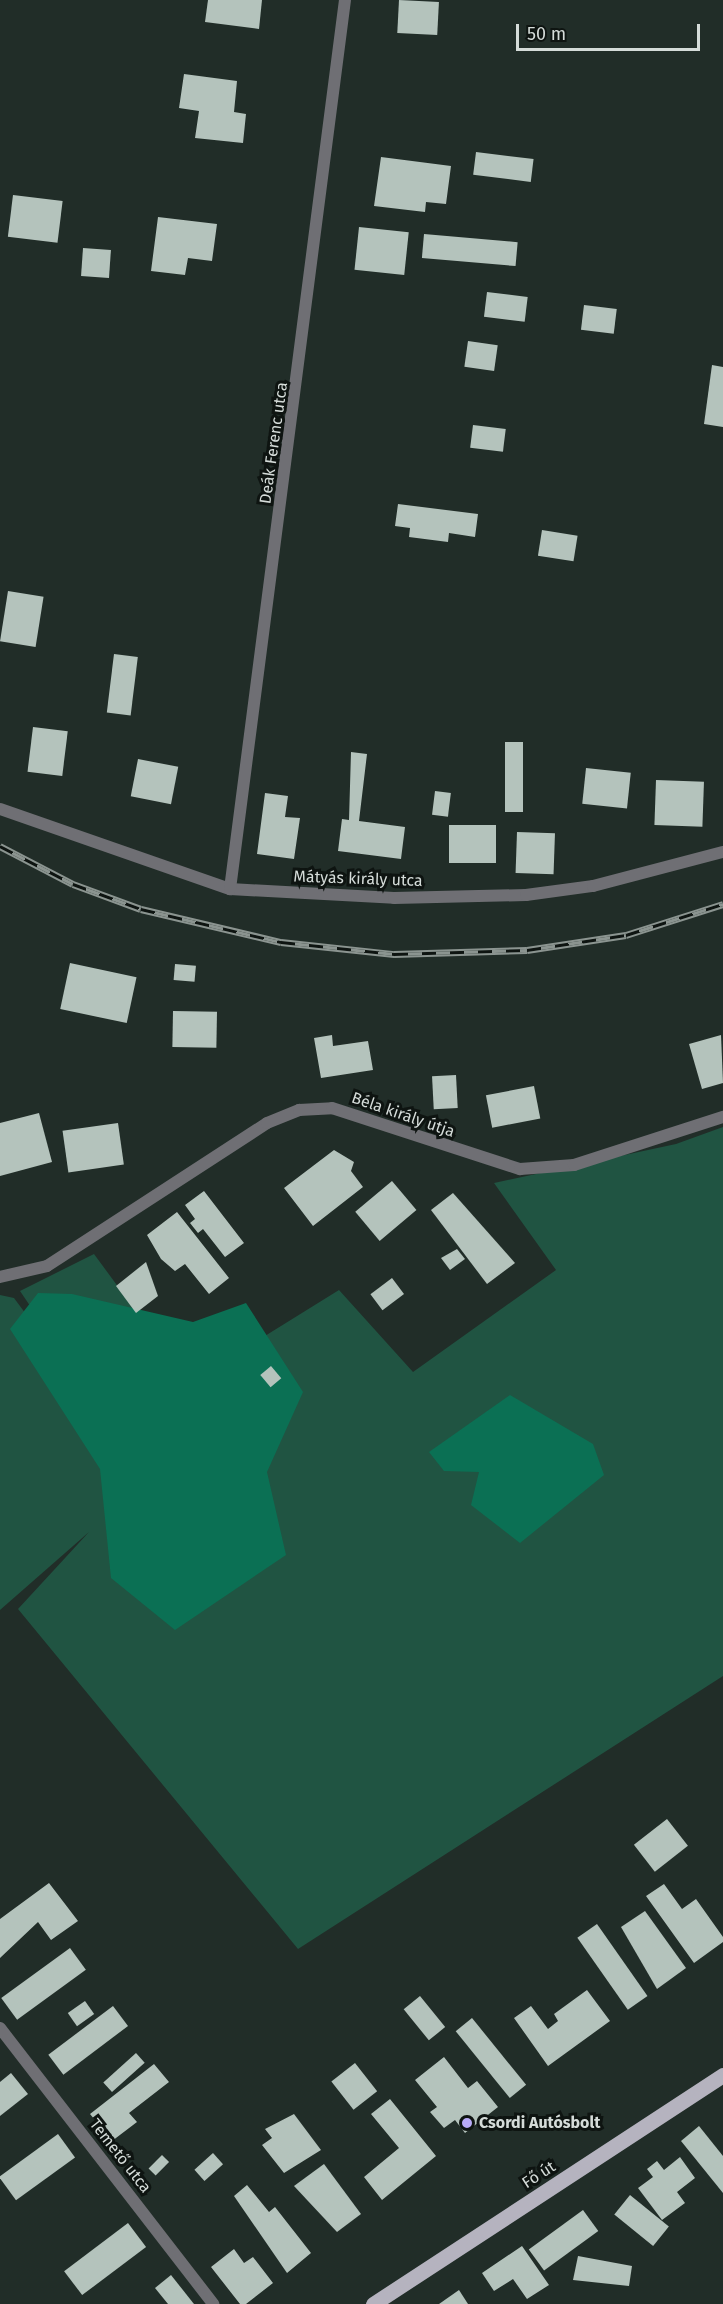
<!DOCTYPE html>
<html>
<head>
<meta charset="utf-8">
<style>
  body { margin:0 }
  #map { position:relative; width:723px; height:2304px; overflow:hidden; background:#212d28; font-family:"Fira Sans",sans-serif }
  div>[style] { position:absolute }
  .green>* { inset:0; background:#205442 }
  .forest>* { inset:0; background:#0b7054 }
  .building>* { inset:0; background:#b4c3bc; transform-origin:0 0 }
  .minor>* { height:12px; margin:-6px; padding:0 6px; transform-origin:6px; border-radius:6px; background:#6f6f74 }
  .primary>* { height:15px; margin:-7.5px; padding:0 7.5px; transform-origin:7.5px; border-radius:7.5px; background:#b5b3bf }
  .rail>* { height:7px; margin-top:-3.5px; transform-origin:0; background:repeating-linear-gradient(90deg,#0e1411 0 14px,#8b9490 0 28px); box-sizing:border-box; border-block:2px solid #8b9490 }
  .dots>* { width:16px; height:16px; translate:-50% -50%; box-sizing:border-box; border:3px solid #0e1411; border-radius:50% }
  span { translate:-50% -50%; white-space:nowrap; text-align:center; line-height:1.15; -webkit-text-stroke:6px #0e1411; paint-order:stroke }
  .street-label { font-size:16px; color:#d5dcd9 }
  .poi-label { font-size:16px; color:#d5dcd9; font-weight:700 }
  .left { translate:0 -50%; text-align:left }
  .scale { position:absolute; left:516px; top:24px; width:184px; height:27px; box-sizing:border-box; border:3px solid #d5dcd9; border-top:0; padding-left:8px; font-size:18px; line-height:21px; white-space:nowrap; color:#d5dcd9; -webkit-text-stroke:4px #0e1411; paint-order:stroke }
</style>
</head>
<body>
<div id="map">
  <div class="green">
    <div style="clip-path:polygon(723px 1127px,723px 1676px,298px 1949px,18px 1609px,89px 1532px,0 1610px,0 1295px,14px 1298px,130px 1454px,20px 1291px,94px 1254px,189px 1383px,339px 1290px,413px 1372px,556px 1270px,494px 1183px,676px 1144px)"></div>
  </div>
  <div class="forest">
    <div style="clip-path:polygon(38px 1293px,72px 1294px,193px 1322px,246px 1303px,303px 1392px,267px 1472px,286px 1555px,175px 1630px,111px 1578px,100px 1469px,10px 1329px)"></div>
    <div style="clip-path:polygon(510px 1395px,593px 1444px,604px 1475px,520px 1543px,471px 1505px,479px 1472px,444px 1471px,429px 1452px)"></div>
  </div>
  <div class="building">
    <div style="clip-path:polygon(208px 0,262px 0,259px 29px,205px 22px)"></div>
    <div style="left:399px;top:0;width:40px;height:33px;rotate:3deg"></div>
    <div style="clip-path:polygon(184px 74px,237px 81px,234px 112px,246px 114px,243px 143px,195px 138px,199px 111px,179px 108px)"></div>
    <div style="left:476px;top:152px;width:58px;height:23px;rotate:7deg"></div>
    <div style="clip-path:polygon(381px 157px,451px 166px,446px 204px,426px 202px,425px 212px,374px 206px)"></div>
    <div style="left:13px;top:195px;width:50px;height:42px;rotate:7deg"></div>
    <div style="clip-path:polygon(158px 217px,217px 224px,212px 261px,188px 258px,185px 275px,151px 271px)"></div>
    <div style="left:359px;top:227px;width:50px;height:43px;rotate:6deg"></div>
    <div style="left:424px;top:234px;width:94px;height:24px;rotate:5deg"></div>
    <div style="left:83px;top:248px;width:28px;height:28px;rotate:4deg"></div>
    <div style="left:487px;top:292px;width:41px;height:25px;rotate:7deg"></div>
    <div style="left:584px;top:305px;width:33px;height:25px;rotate:7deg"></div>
    <div style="left:468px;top:341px;width:30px;height:26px;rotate:8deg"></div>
    <div style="clip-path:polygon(712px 365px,723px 367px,723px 427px,704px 424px)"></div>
    <div style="left:473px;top:425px;width:33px;height:23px;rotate:7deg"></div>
    <div style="clip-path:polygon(398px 504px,478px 514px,475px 537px,449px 533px,448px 542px,409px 537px,410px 528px,395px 526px)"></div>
    <div style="left:542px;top:530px;width:36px;height:26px;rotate:9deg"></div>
    <div style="left:8px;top:591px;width:36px;height:51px;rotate:9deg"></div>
    <div style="left:114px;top:654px;width:24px;height:59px;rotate:7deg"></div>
    <div style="left:33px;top:727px;width:35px;height:45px;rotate:7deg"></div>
    <div style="left:505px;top:742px;width:18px;height:70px"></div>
    <div style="clip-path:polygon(351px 752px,367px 754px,359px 821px,405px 827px,401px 859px,338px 851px,342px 819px,349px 820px)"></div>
    <div style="left:138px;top:759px;width:41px;height:38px;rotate:11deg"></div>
    <div style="left:586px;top:768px;width:45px;height:36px;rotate:6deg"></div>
    <div style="left:656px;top:780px;width:48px;height:45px;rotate:2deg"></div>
    <div style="left:435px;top:791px;width:16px;height:24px;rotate:7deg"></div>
    <div style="clip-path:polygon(265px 793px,288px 796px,285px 817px,300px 818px,294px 859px,257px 854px)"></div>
    <div style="left:496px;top:825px;width:38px;height:47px;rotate:90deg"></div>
    <div style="left:517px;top:832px;width:38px;height:41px;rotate:2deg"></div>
    <div style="left:70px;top:963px;width:68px;height:47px;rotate:12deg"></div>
    <div style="left:175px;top:964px;width:21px;height:16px;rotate:5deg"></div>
    <div style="left:173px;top:1011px;width:44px;height:36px;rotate:1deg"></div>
    <div style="clip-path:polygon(332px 1035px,333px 1046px,368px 1041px,373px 1070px,321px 1078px,314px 1038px)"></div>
    <div style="clip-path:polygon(721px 1035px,723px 1083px,702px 1089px,689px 1044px)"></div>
    <div style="left:456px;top:1075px;width:33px;height:24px;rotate:87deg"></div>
    <div style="left:534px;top:1086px;width:33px;height:49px;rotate:79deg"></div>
    <div style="clip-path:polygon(39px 1113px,52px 1162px,0 1176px,0 1123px)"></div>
    <div style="left:118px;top:1123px;width:42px;height:56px;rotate:82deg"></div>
    <div style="clip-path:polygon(334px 1150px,354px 1162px,351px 1171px,363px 1187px,313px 1226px,284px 1188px)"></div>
    <div style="left:392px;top:1181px;width:38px;height:48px;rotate:50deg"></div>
    <div style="clip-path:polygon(204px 1191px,244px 1243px,225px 1257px,203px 1229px,198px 1233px,190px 1223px,195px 1219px,185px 1205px)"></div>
    <div style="clip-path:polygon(453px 1193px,515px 1263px,487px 1284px,431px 1210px)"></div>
    <div style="clip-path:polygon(177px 1212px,229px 1278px,209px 1294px,185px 1264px,175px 1271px,161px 1259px,147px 1235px)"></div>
    <div style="clip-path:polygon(457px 1249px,465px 1259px,450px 1270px,441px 1258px)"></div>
    <div style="clip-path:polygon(146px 1262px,158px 1296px,136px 1313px,116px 1286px)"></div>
    <div style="left:392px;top:1278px;width:20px;height:27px;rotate:53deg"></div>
    <div style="left:271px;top:1366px;width:16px;height:14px;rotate:50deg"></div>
    <div style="left:667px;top:1819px;width:34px;height:42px;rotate:52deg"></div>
    <div style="clip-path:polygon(49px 1883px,78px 1921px,51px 1940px,38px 1922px,0 1958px,0 1919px)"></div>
    <div style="clip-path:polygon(664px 1884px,682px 1909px,696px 1899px,723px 1937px,723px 1942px,694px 1963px,646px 1896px)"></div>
    <div style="clip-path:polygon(645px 1911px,686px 1968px,657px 1989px,621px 1927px)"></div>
    <div style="left:597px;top:1924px;width:88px;height:24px;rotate:55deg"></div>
    <div style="left:70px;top:1948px;width:27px;height:85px;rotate:54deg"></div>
    <div style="clip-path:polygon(587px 1990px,610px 2021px,548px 2066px,514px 2018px,531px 2006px,548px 2029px,558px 2021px,554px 2014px)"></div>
    <div style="left:420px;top:1996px;width:40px;height:21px;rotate:51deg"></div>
    <div style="left:85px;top:2001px;width:16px;height:21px;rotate:55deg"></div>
    <div style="left:113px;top:2006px;width:25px;height:81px;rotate:53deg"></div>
    <div style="left:472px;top:2018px;width:86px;height:21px;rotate:51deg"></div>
    <div style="left:136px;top:2053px;width:13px;height:44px;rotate:48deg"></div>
    <div style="clip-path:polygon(444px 2057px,468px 2088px,477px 2081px,498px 2107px,465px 2133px,455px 2120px,444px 2128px,430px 2112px,437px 2107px,415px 2080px)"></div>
    <div style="left:355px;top:2063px;width:36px;height:30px;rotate:52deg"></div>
    <div style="clip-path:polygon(154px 2064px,169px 2082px,129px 2113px,137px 2122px,112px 2141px,90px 2114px)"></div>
    <div style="clip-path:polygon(11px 2073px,28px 2094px,0 2116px,0 2082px)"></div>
    <div style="clip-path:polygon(390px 2099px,436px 2156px,382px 2200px,364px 2177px,399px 2148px,371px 2114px)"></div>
    <div style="clip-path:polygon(294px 2114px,321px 2150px,284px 2173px,262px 2145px,272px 2138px,265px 2129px)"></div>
    <div style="clip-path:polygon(699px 2126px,723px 2156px,723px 2193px,681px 2141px)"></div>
    <div style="left:58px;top:2134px;width:29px;height:73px;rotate:54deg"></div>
    <div style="left:213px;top:2153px;width:15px;height:25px;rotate:48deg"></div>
    <div style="left:162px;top:2155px;width:10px;height:19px;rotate:45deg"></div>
    <div style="clip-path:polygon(680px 2157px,695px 2178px,677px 2192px,685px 2203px,662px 2220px,638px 2188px,653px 2177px,647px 2169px,657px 2161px,664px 2170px)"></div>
    <div style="clip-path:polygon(324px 2164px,361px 2214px,337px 2232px,294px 2186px)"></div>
    <div style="clip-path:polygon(247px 2185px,269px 2212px,275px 2207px,311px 2253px,287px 2273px,234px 2196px)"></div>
    <div style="left:630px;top:2195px;width:50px;height:25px;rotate:39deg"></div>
    <div style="left:583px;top:2210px;width:26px;height:67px;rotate:54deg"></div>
    <div style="left:128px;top:2223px;width:30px;height:80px;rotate:53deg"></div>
    <div style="clip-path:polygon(522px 2246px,549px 2285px,527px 2299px,513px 2279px,494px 2291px,482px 2273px)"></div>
    <div style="clip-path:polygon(234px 2249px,244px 2263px,253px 2257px,273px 2283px,246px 2304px,240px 2304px,211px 2267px)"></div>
    <div style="clip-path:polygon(578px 2256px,632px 2266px,629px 2286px,573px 2280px)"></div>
    <div style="clip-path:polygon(171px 2275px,194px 2304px,168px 2304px,155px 2288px)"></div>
    <div style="clip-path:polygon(459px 2290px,468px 2304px,439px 2304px)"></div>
  </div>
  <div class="minor">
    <div style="left:0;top:809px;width:244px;rotate:19.2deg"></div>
    <div style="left:230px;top:889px;width:164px;rotate:3.1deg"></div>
    <div style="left:394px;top:898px;width:132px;rotate:-1.3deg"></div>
    <div style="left:526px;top:895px;width:68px;rotate:-7.7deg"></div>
    <div style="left:593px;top:886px;width:134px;rotate:-14.7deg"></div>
    <div style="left:230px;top:889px;width:896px;rotate:-82.63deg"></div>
    <div style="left:0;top:1277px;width:48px;rotate:-13.2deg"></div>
    <div style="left:47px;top:1266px;width:262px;rotate:-33deg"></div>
    <div style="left:267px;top:1123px;width:35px;rotate:-22deg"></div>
    <div style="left:299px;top:1110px;width:33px;rotate:-3deg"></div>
    <div style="left:332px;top:1108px;width:198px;rotate:18deg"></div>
    <div style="left:520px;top:1169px;width:54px;rotate:-4.2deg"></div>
    <div style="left:574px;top:1165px;width:157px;rotate:-17.9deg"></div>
    <div style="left:0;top:2028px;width:349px;rotate:52.3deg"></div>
  </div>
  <div class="primary">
    <div style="left:373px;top:2304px;width:418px;rotate:-33.2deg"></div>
  </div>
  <div class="rail">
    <div style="left:0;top:846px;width:82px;rotate:27.5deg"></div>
    <div style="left:73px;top:884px;width:72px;rotate:20.2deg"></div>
    <div style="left:141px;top:909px;width:144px;rotate:13.3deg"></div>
    <div style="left:281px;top:942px;width:114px;rotate:6.1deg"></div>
    <div style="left:394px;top:954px;width:133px;rotate:-1.7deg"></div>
    <div style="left:527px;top:950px;width:100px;rotate:-8.6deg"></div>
    <div style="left:626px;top:935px;width:102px;rotate:-17.7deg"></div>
  </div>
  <div class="dots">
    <div style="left:467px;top:2123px;background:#b9abf7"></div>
  </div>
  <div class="street-label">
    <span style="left:274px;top:443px;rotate:-82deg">Deák Ferenc utca</span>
    <span style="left:358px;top:879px;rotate:2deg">Mátyás király utca</span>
    <span style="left:403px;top:1115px;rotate:19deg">Béla király útja</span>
    <span style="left:120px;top:2156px;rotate:52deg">Temető utca</span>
    <span style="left:539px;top:2175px;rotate:-33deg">Fő út</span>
  </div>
  <div class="poi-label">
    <span class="left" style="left:479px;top:2123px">Csordi Autósbolt</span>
  </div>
  <div class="scale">50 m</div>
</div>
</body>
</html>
